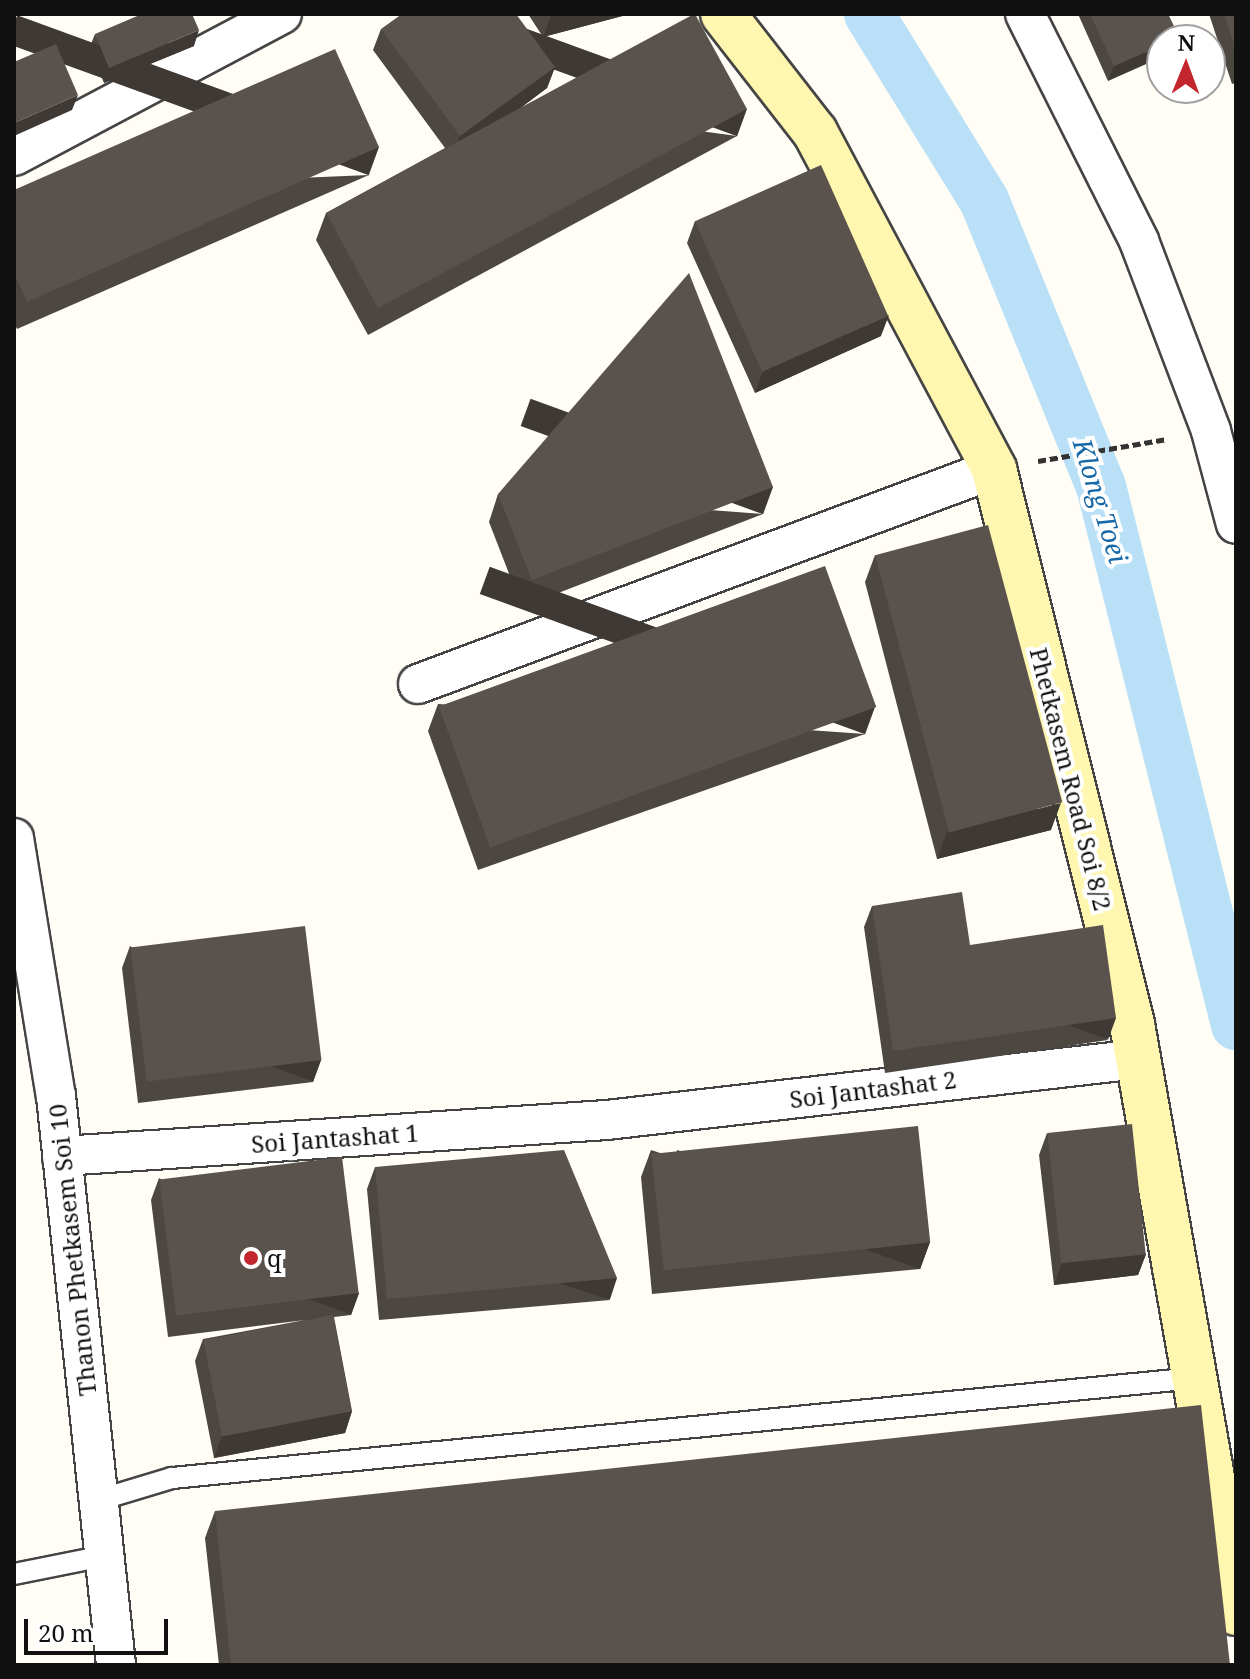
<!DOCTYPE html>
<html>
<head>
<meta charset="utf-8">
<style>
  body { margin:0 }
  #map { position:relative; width:1250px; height:1679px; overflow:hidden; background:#fffdf5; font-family:"Noto Serif",serif }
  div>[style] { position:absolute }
  .canal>* { height:50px; margin:-25px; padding:0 25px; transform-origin:25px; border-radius:25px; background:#b9e0f7 }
  .path>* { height:5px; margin-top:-2.5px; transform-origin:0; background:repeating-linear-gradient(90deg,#333 0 8px,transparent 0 12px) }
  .roads { filter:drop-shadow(2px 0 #444) drop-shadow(-2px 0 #444) drop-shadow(0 2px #444) drop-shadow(0 -2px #444) }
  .lane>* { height:20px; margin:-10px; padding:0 10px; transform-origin:10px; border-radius:10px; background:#fff }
  .street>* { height:38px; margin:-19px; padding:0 19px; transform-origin:19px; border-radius:19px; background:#fff }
  .secondary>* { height:44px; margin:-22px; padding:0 22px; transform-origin:22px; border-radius:22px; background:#fff6b0 }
  .wall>* { inset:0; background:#4d4742 }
  .shaded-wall>* { inset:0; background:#3f3936; transform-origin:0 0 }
  .building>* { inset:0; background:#5a524d; transform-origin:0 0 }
  .dots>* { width:22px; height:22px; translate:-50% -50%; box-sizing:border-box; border:4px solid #fff; border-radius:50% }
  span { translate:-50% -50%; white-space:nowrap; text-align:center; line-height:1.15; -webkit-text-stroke:8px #fff; paint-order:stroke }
  .street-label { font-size:24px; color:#111 }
  .poi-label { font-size:24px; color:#111 }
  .left { translate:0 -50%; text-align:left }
  .water-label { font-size:26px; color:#1768a6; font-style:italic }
  .frame { position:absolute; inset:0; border:16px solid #111; pointer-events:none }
  .north { position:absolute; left:1146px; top:24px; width:80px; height:80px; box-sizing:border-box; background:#fff; border:2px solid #a0a0a0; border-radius:50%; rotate:1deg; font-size:22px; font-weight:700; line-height:32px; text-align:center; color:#111 }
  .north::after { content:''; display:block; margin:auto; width:28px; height:36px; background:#c4262e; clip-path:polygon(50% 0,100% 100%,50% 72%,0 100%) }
  .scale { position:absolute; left:24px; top:1619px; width:144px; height:36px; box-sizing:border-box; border:4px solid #111; border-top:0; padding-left:10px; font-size:24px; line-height:28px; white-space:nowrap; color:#111; -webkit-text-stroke:6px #fff; paint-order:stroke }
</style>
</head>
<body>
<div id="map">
  <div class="canal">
    <div style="left:869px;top:14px;width:219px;rotate:58.3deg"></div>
    <div style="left:984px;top:200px;width:309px;rotate:67.8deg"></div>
    <div style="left:1101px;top:486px;width:556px;rotate:75.94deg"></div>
  </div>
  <div class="path">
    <div style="left:1038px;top:461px;width:131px;rotate:-9.7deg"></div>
  </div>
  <div class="roads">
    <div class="lane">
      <div style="left:99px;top:1500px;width:76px;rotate:-16.8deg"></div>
      <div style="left:172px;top:1478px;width:1029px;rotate:-5.58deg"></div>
      <div style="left:14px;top:1574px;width:92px;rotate:-11.3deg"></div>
    </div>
    <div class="street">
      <div style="left:1025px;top:14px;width:254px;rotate:63.3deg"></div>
      <div style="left:1139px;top:241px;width:203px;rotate:69.2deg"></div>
      <div style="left:1211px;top:431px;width:96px;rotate:75deg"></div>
      <div style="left:14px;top:156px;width:303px;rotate:-27.9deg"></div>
      <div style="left:418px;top:684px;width:615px;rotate:-20.47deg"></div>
      <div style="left:14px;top:838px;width:261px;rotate:80.8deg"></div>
      <div style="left:56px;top:1096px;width:572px;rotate:83.98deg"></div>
      <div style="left:62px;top:1156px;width:546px;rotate:-3.78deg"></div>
      <div style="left:607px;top:1120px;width:534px;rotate:-6.55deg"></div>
    </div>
    <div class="secondary">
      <div style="left:723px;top:14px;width:150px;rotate:52.1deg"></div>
      <div style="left:815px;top:132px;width:382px;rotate:62deg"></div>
      <div style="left:994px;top:469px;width:572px;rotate:76.04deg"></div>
      <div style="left:1132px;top:1024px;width:598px;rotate:79.99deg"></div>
    </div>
  </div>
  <div class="wall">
    <div style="clip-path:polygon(528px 14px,630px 14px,543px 37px)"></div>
    <div style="clip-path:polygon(1078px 14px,1168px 14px,1179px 37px,1178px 40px,1162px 40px,1108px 81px)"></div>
    <div style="clip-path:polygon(1209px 14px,1236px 14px,1236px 83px,1232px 84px)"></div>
    <div style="clip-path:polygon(381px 29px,555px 67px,547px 88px,522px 107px,737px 136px,368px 335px,316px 240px,326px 213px,445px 148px,373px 50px)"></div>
    <div style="clip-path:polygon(95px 34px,194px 46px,104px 83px,89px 49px)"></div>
    <div style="clip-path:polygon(369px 175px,17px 329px,14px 323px,14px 190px)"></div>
    <div style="clip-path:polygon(695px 221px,881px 336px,755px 393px,687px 243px)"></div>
    <div style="clip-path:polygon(498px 494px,763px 514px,522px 607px,489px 522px)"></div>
    <div style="clip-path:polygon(875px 555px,1051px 830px,937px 859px,865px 582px)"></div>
    <div style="clip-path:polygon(438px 704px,865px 734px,478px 870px,428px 731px)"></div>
    <div style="clip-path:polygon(872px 906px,970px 945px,1108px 1040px,885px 1073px,864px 927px)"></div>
    <div style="clip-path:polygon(130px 946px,321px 1060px,313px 1082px,138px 1103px,122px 968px)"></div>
    <div style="clip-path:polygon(1047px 1133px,1146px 1254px,1138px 1275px,1054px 1285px,1039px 1155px)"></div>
    <div style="clip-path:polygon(651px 1150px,930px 1242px,920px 1269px,652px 1294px,641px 1177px)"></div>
    <div style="clip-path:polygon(375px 1167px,610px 1300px,379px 1320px,367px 1189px)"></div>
    <div style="clip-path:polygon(159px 1178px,359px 1293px,351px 1315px,334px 1317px,352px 1411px,345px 1433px,214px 1458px,195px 1361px,203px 1339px,305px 1320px,168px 1337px,151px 1200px)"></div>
    <div style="clip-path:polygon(215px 1511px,1230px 1665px,219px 1665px,205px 1538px)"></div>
  </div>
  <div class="shaded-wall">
    <div style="clip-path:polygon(554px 14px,630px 14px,543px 37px,551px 15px)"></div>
    <div style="clip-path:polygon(199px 30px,194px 46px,104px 83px,109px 68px)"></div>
    <div style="clip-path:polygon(1162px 45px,1162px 57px,1108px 81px,1114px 66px)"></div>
    <div style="clip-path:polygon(555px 67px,547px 88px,452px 158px,460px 136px)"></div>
    <div style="clip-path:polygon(78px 95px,72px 110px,14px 136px,14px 123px)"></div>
    <div style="left:747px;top:109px;width:29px;height:419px;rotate:110deg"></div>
    <div style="left:379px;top:147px;width:30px;height:385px;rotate:110deg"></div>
    <div style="clip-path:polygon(889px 315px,881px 336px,755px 393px,763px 371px)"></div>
    <div style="left:773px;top:487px;width:29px;height:258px;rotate:110deg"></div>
    <div style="left:875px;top:707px;width:29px;height:410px;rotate:110deg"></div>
    <div style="clip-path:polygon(1061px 803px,1051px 830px,937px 859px,947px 832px)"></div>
    <div style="left:1116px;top:1018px;width:23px;height:225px;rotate:110deg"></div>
    <div style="left:321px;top:1060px;width:23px;height:176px;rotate:110deg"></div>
    <div style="left:930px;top:1242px;width:29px;height:269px;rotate:110deg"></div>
    <div style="clip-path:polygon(1146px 1254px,1138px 1275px,1054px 1285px,1062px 1263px)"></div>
    <div style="left:617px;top:1278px;width:23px;height:231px;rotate:108deg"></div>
    <div style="left:359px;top:1293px;width:23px;height:184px;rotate:110deg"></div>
    <div style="clip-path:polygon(352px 1411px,345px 1433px,214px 1458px,222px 1436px)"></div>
  </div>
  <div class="building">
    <div style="clip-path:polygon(142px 14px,192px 14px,199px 30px,109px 68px,95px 34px)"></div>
    <div style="clip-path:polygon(402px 14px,516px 14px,555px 67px,460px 136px,381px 29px)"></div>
    <div style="clip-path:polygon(694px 14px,695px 14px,747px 109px,378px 308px,326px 213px)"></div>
    <div style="clip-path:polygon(1090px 14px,1168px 14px,1179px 37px,1172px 40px,1162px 40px,1162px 45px,1114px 66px)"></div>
    <div style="clip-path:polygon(1224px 14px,1236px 14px,1236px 50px)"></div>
    <div style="clip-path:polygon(56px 44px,78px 95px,14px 123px,14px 62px)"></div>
    <div style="clip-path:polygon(335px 49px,379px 147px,27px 302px,14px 273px,14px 190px)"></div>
    <div style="left:821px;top:165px;width:165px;height:138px;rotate:66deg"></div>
    <div style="clip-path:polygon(689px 273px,773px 487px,532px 580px,498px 494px)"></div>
    <div style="left:988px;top:525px;width:287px;height:117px;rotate:75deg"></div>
    <div style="left:825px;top:566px;width:150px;height:411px;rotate:70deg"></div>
    <div style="clip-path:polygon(962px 892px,970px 945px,1103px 925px,1116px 1018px,893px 1051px,872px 906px)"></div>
    <div style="left:305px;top:926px;width:135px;height:176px;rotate:83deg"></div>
    <div style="left:1132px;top:1124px;width:131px;height:85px;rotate:84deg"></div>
    <div style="left:918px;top:1126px;width:117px;height:268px;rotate:84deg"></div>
    <div style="clip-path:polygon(564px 1150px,617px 1278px,387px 1299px,375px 1167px)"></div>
    <div style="left:342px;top:1157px;width:137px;height:184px;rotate:83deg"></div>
    <div style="left:333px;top:1315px;width:98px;height:132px;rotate:79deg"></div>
    <div style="clip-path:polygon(1201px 1405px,1230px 1665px,231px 1665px,215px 1511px)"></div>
  </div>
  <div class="dots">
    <div style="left:251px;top:1258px;background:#c4262e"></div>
  </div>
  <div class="street-label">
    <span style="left:1071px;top:779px;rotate:76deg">Phetkasem Road Soi 8/2</span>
    <span style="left:873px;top:1089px;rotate:-7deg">Soi Jantashat 2</span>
    <span style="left:335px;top:1138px;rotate:-4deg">Soi Jantashat 1</span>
    <span style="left:72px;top:1250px;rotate:-96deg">Thanon Phetkasem Soi 10</span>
  </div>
  <div class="poi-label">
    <span class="left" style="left:267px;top:1258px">q</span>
  </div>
  <div class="water-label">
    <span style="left:1100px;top:501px;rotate:73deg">Klong Toei</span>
  </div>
  <div class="frame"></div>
  <div class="north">N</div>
  <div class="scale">20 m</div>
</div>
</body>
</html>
